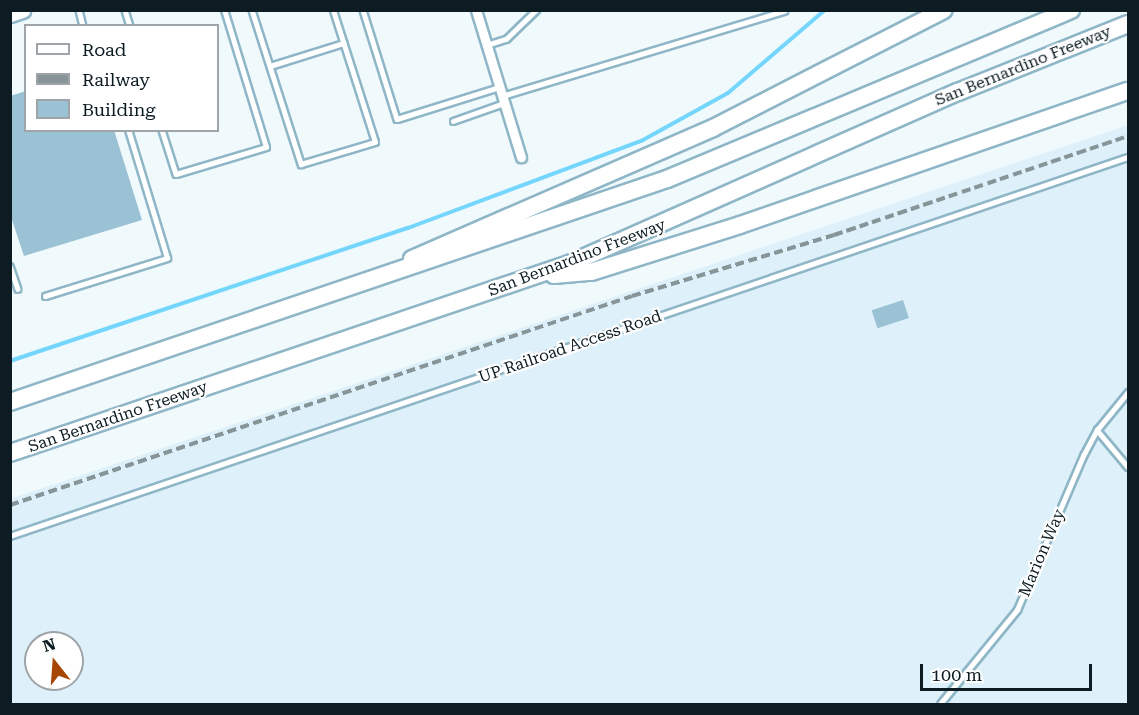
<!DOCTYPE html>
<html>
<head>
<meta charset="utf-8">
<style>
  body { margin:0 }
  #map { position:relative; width:1139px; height:715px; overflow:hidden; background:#f0f9fc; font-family:"Roboto Serif",serif }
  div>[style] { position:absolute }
  .built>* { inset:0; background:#def1fa }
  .stream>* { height:4px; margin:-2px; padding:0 2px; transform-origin:2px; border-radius:2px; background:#74d6fd }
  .building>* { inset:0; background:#9ac2d4; transform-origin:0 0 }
  .roads { filter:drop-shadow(2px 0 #8eb6c7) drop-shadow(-2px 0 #8eb6c7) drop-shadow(0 2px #8eb6c7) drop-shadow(0 -2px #8eb6c7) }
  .lane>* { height:4.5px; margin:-2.25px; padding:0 2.25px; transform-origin:2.25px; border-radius:2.25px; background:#fff }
  .street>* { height:9px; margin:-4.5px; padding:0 4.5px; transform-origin:4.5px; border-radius:4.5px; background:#fff }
  .primary>* { height:15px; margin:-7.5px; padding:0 7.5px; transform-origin:7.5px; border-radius:7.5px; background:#fff }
  .highway>* { height:16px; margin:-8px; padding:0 8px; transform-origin:8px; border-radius:8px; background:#fff }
  .rail>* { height:4px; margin-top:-2px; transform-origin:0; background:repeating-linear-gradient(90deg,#879498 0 9px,transparent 0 13.5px) }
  span { translate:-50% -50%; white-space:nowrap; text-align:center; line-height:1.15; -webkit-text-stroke:4.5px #fff; paint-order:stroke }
  .street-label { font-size:16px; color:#0c1c22 }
  .frame { position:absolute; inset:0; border:12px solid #0c1c22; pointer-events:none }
  .legend { position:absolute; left:24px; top:24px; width:195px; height:108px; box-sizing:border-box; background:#fff; border:2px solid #9ea4a7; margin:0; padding:8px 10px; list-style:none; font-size:18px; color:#0c1c22 }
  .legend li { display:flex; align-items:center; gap:12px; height:30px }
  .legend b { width:30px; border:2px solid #9ea4a7 }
  .north { position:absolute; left:24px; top:631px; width:60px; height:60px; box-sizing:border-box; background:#fff; border:2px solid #9ea4a7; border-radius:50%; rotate:343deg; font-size:16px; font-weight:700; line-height:24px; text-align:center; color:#0c1c22 }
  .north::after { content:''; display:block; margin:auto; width:21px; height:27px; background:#a74600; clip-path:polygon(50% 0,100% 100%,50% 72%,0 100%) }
  .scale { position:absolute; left:920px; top:664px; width:172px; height:27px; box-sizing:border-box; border:3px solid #0c1c22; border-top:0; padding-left:8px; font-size:18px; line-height:21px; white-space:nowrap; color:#0c1c22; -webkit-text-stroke:4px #fff; paint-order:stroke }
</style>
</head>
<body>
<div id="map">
  <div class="built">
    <div style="clip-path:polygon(evenodd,1128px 125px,1128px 704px,11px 704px,10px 499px,1128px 125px,36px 643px,72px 643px,72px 679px,36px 679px,36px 643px)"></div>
  </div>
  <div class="stream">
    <div style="left:10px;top:361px;width:420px;rotate:-18.5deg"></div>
    <div style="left:408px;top:228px;width:251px;rotate:-20.5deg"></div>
    <div style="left:643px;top:140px;width:97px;rotate:-28.9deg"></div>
    <div style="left:728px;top:93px;width:128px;rotate:-40.6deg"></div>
  </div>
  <div class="building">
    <div style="clip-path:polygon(26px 91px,26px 130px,114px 130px,142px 220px,24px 256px,10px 214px,10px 96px)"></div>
    <div style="left:903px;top:300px;width:19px;height:33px;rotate:72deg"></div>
  </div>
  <div class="roads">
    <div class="lane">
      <div style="left:79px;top:10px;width:16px;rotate:76deg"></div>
      <div style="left:125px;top:10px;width:17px;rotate:73deg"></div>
      <div style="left:252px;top:10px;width:162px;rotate:72.3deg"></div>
      <div style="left:301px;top:164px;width:77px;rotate:-16.6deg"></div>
      <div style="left:375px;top:142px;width:139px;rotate:-107.7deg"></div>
      <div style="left:363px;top:10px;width:114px;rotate:72.7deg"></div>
      <div style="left:397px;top:119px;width:108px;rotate:-17.3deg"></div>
      <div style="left:487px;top:45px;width:20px;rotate:-18deg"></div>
      <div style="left:506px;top:39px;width:42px;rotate:-44deg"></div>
      <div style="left:270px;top:66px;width:77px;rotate:-17.3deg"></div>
      <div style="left:502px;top:96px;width:295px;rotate:-16.8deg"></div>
      <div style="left:453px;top:121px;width:54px;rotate:-19.4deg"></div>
      <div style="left:162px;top:130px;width:46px;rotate:72.3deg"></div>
      <div style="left:176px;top:174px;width:94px;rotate:-16.7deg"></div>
      <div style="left:266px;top:147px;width:143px;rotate:-107deg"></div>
      <div style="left:10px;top:266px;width:24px;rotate:71deg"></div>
      <div style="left:45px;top:296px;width:128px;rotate:-17.3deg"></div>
      <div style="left:167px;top:258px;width:134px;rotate:-106.9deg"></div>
      <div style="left:1097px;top:430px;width:48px;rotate:50deg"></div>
      <div style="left:10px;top:536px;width:1180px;rotate:-18.73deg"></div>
      <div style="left:940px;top:704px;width:122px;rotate:-50.7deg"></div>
      <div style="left:1017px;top:610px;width:168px;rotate:-66.8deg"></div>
      <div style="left:1083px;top:456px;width:30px;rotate:-62deg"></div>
      <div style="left:1097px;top:430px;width:49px;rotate:-50.8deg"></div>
    </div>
    <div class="street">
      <div style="left:476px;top:10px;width:154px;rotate:73deg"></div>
    </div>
    <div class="primary">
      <div style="left:10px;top:14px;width:13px;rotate:-18deg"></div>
    </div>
    <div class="highway">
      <div style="left:412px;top:259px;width:328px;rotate:-23.5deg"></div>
      <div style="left:713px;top:128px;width:259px;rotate:-27.1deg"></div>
      <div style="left:554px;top:275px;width:37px;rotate:-5deg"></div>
      <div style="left:591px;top:272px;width:156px;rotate:-17.5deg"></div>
      <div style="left:740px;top:225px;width:410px;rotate:-19.1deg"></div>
      <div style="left:10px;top:402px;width:694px;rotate:-18.75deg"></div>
      <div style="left:667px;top:179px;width:438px;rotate:-22.7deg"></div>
      <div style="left:10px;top:453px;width:590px;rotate:-18.68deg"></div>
      <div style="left:569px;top:264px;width:425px;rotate:-23.9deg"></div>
      <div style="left:958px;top:92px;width:183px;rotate:-21.8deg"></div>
    </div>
  </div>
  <div class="rail">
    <div style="left:10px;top:505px;width:656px;rotate:-18.57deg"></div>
    <div style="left:632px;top:296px;width:211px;rotate:-16.8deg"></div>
    <div style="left:834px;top:235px;width:310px;rotate:-18.6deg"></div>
  </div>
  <div class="street-label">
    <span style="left:1023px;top:66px;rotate:-22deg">San Bernardino Freeway</span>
    <span style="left:577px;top:258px;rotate:-21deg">San Bernardino Freeway</span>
    <span style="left:570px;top:347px;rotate:-19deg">UP Railroad Access Road</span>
    <span style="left:118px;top:417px;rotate:-19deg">San Bernardino Freeway</span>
    <span style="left:1042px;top:553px;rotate:-67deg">Marion Way</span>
  </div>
  <div class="frame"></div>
  <ul class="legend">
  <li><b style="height:8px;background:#fff"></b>Road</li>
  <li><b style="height:8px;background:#879498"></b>Railway</li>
  <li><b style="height:16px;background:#9ac2d4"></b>Building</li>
  </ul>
  <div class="north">N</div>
  <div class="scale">100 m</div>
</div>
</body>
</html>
